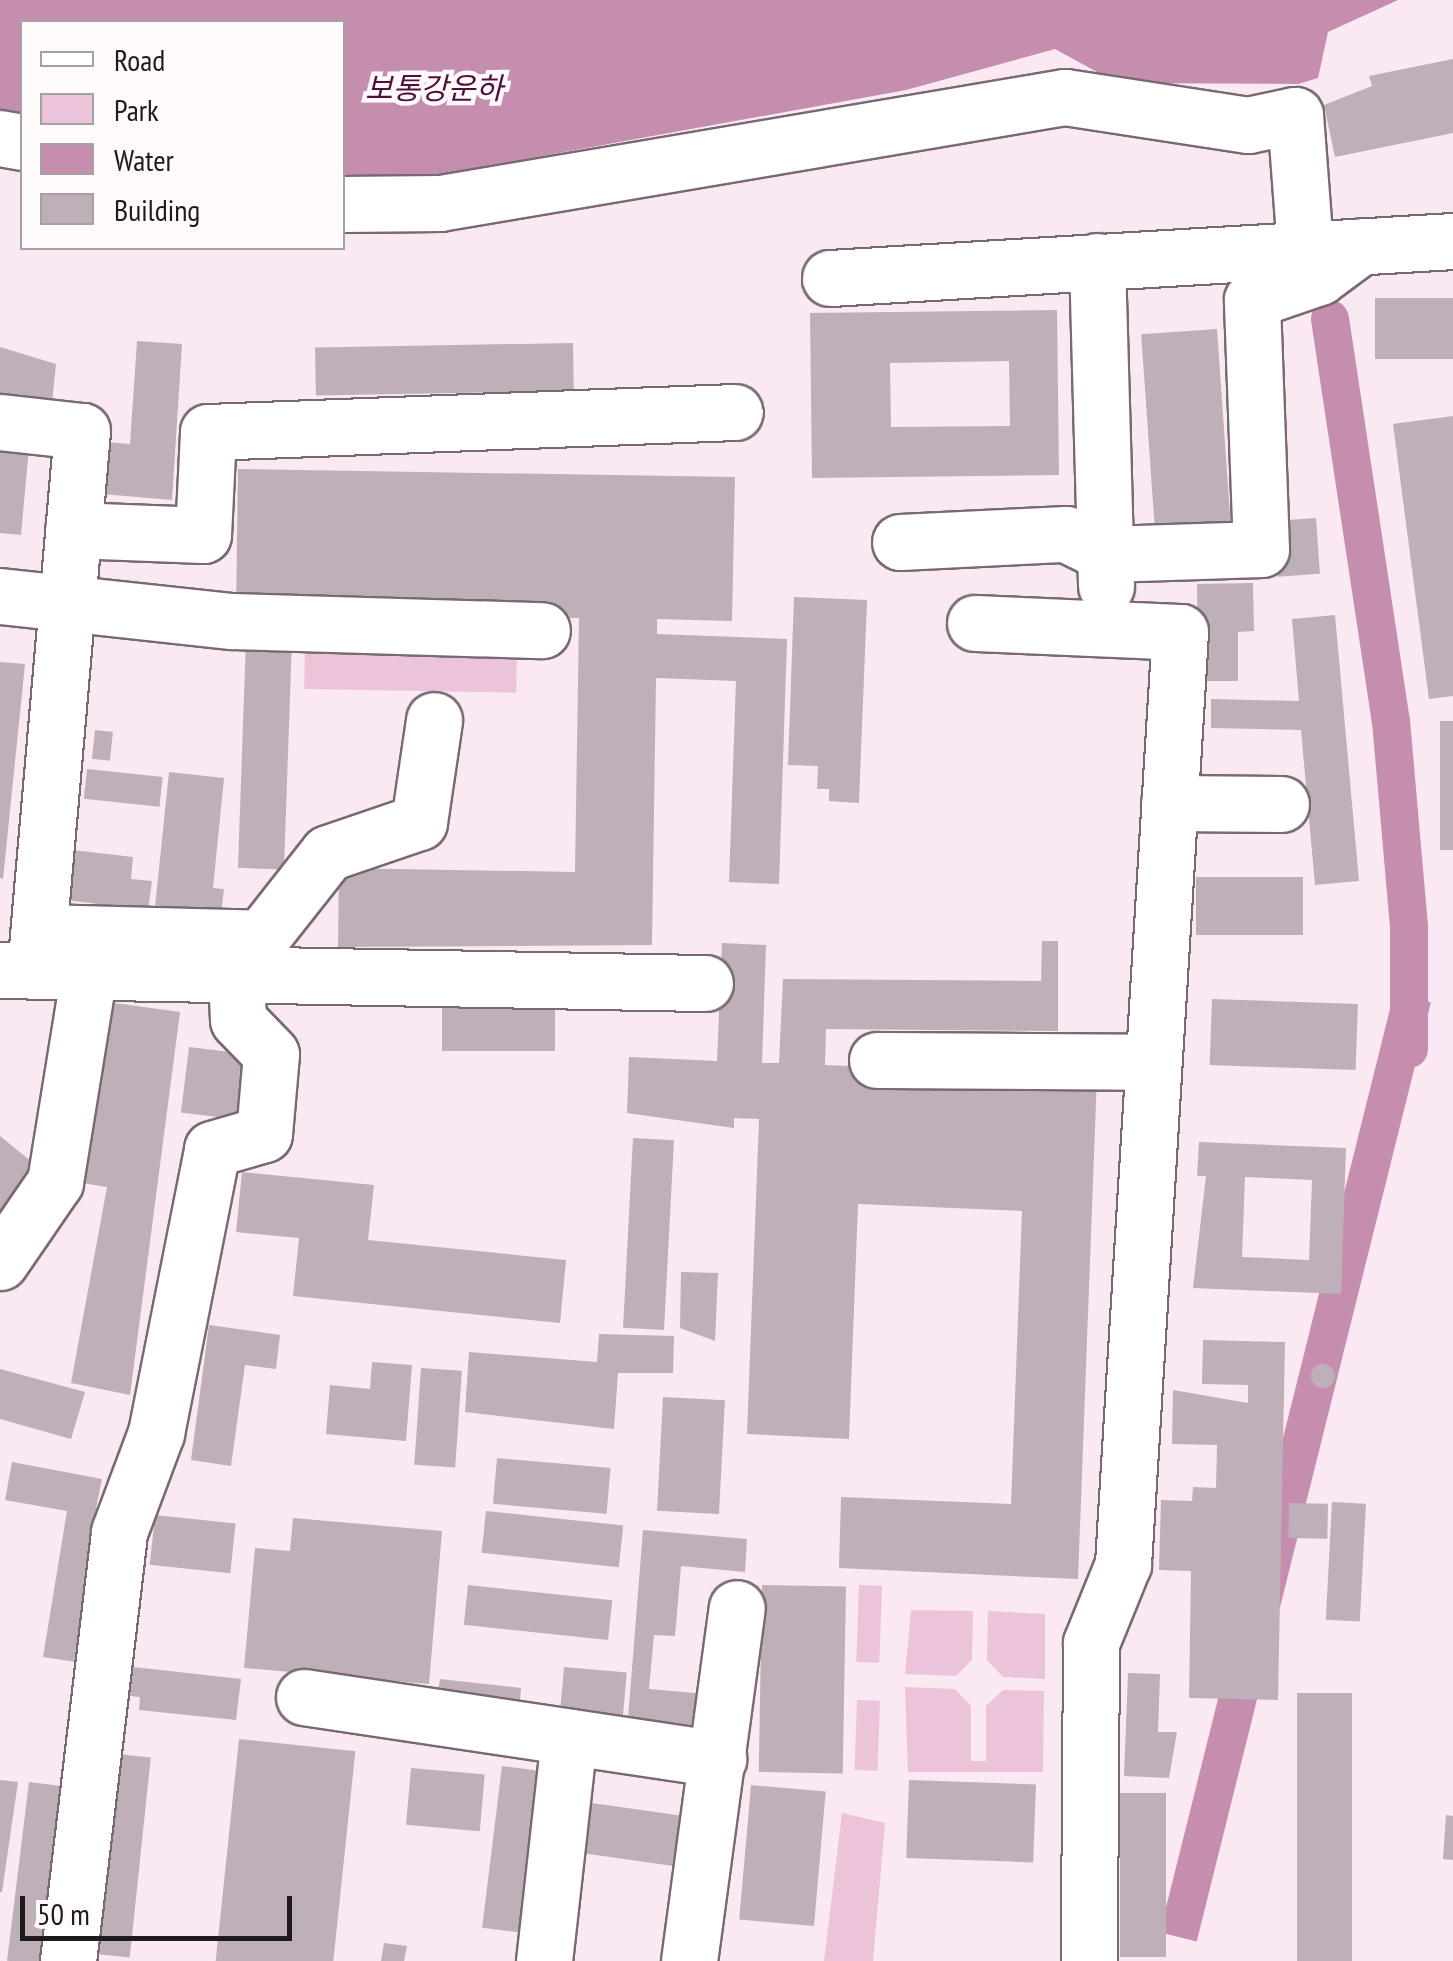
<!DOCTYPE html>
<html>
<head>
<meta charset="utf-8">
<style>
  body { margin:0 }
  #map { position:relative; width:1453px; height:1961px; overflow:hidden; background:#fae8f2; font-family:"PT Sans Narrow","Noto Sans KR",sans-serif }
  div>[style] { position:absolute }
  .green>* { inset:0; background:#ebc4da; transform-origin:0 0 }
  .water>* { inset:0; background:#c58eaf; transform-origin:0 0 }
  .canal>* { height:38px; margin:-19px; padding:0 19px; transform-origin:19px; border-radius:19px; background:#c58eaf }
  .building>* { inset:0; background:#bfafb8; transform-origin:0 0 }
  .round { border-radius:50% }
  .roads { filter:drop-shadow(2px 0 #786972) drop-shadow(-2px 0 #786972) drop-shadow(0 2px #786972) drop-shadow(0 -2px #786972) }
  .minor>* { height:55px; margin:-27.5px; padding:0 27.5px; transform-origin:27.5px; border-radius:27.5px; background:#fff }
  span { translate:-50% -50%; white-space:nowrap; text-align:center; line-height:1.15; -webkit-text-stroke:9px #fefafc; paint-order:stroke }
  .water-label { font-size:30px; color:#500e3d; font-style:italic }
  .legend { position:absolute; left:20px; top:20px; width:325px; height:230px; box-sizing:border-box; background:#fefafc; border:2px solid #a5a0a3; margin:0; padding:12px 18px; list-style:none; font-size:30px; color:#1f1a1d }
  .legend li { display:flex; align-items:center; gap:20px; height:50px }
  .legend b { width:50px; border:2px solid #a5a0a3 }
  .scale { position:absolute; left:20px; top:1896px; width:272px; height:45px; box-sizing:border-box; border:5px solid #1f1a1d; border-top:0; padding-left:12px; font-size:30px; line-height:35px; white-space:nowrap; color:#1f1a1d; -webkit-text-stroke:8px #fefafc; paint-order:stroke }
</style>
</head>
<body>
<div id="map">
  <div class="green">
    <div style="left:305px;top:642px;width:212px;height:47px;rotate:1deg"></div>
    <div style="left:859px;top:1585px;width:23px;height:77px;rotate:2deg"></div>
    <div style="clip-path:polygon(911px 1610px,973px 1611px,972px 1660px,956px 1676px,905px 1674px)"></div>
    <div style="clip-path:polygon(988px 1611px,1045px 1614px,1045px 1679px,1003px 1677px,987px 1660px)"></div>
    <div style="clip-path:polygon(905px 1687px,955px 1689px,971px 1706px,971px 1761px,986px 1761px,986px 1706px,1003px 1690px,1044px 1691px,1043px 1772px,908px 1772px)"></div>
    <div style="left:857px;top:1700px;width:23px;height:70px;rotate:2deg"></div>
    <div style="clip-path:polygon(842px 1813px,885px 1823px,873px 1961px,824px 1961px)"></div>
  </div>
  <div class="water">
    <div style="clip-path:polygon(0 0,1398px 0,1328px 32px,1318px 78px,1298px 84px,1117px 83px,1055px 49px,906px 90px,410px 180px,343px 177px,342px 22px,22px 22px,22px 114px,0 110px)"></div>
    <div style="left:1394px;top:993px;width:38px;height:968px;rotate:14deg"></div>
  </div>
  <div class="canal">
    <div style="left:1330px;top:319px;width:407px;rotate:81.4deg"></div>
    <div style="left:1391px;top:721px;width:206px;rotate:85deg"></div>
    <div style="left:1409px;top:926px;width:123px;rotate:90deg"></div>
  </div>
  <div class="building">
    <div style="clip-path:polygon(1453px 59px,1453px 133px,1335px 157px,1324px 105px,1372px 86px,1369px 76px)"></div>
    <div style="left:1453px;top:298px;width:61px;height:78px;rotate:90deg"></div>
    <div style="clip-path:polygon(evenodd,1057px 310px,1059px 475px,812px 478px,810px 313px,1057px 310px,1009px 361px,1010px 426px,891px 427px,890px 363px,1009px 361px)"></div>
    <div style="left:1217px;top:329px;width:203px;height:76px;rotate:86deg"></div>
    <div style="clip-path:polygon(137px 341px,182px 344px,172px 500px,102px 494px,105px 442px,130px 444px)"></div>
    <div style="left:573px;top:343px;width:48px;height:258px;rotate:89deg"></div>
    <div style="clip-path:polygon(0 347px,56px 364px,52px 403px,0 397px)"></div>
    <div style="clip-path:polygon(1453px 416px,1453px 696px,1429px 699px,1393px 424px)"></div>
    <div style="clip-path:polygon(0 444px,29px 447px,21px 535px,0 533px)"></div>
    <div style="clip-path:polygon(238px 469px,735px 477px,732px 621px,657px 619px,657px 634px,787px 639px,779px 884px,729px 882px,736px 681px,656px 678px,652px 945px,338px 947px,339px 868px,575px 872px,579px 618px,236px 612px)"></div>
    <div style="left:1316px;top:518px;width:56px;height:42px;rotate:86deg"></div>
    <div style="clip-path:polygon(1253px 583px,1254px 631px,1238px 632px,1238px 681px,1198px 681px,1197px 584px)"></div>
    <div style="clip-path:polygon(794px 597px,867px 600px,859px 803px,829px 801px,829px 789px,817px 789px,818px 766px,788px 765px)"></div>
    <div style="clip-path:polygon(1335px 615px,1359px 881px,1315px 885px,1301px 730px,1211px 728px,1211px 699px,1299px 701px,1292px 619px)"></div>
    <div style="left:246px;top:638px;width:46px;height:230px;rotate:2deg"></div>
    <div style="clip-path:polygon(0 662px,25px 664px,3px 879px,0 878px)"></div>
    <div style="left:1440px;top:721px;width:13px;height:129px"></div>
    <div style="left:95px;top:730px;width:18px;height:29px;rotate:6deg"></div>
    <div style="left:87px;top:769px;width:76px;height:30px;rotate:6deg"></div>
    <div style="clip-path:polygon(169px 772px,224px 778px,213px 888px,224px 889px,220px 923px,154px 916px)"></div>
    <div style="clip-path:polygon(72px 850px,133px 857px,131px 879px,152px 881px,148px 910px,66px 900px)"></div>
    <div style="left:1303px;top:877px;width:58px;height:107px;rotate:90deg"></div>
    <div style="clip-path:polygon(1042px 941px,1058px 941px,1058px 1031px,826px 1029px,825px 1065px,1097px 1076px,1078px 1579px,839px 1568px,841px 1497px,1011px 1504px,1022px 1211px,858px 1204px,849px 1439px,747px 1434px,759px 1119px,734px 1118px,734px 1128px,627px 1113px,629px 1057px,717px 1061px,722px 943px,766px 945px,762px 1063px,779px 1063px,783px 979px,1041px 981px)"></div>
    <div style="left:555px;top:990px;width:61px;height:113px;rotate:90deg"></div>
    <div style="left:1212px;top:999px;width:146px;height:66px;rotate:2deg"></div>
    <div style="clip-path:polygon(107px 1002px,180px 1012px,130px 1395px,71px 1383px,107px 1187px,82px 1183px)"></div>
    <div style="left:189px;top:1047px;width:64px;height:66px;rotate:7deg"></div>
    <div style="clip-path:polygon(0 1136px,38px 1167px,0 1214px)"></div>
    <div style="left:633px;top:1138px;width:41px;height:190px;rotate:3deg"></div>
    <div style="clip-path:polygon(evenodd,1199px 1142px,1346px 1148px,1341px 1294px,1193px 1288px,1206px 1176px,1197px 1176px,1199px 1142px,1245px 1177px,1312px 1180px,1309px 1260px,1242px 1257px,1245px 1177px)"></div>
    <div style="clip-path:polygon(242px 1172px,374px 1185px,368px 1240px,566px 1260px,560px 1323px,293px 1296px,299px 1238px,236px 1232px)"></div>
    <div style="clip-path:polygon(681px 1272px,718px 1273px,715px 1341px,680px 1328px)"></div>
    <div style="clip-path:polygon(209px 1325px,280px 1335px,276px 1369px,245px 1365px,231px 1466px,191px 1460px)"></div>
    <div style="clip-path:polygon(599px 1334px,674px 1336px,673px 1373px,618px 1373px,614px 1429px,465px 1412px,469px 1352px,597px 1362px)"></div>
    <div style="clip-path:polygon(1203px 1340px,1285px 1342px,1278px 1700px,1189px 1698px,1191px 1571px,1159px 1570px,1161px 1500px,1192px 1501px,1193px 1487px,1216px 1488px,1217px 1445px,1172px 1444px,1173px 1390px,1248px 1403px,1248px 1385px,1202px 1384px)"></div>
    <div style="clip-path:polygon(372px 1362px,412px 1365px,406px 1441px,326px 1434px,330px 1385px,370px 1389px)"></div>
    <div class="round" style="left:1311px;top:1364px;width:24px;height:24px"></div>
    <div style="left:421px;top:1368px;width:41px;height:97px;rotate:4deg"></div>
    <div style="clip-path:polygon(0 1369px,85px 1392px,71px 1439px,0 1419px)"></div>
    <div style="left:663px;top:1397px;width:62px;height:114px;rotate:3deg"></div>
    <div style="left:497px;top:1458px;width:114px;height:46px;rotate:5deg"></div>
    <div style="clip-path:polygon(12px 1462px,102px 1479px,96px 1508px,107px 1510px,83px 1663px,43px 1657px,67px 1511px,5px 1500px)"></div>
    <div style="left:1332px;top:1502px;width:34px;height:118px;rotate:3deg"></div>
    <div style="left:1289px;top:1503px;width:39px;height:35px;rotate:1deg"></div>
    <div style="left:486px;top:1511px;width:138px;height:42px;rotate:6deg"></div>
    <div style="left:155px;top:1515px;width:81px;height:50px;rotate:6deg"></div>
    <div style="clip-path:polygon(293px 1518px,442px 1531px,429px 1684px,244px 1668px,255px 1548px,290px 1551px)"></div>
    <div style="clip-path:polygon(643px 1530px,747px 1539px,745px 1572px,681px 1566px,675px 1636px,654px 1635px,649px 1689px,707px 1694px,704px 1738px,627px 1731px)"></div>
    <div style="left:468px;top:1585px;width:145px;height:40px;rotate:6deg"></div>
    <div style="left:762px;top:1585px;width:84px;height:187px;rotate:1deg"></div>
    <div style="clip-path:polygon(116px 1665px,241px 1679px,236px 1720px,139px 1710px,140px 1697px,112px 1694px)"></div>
    <div style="left:564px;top:1667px;width:63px;height:51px;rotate:5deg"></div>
    <div style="clip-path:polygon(1128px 1673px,1160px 1674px,1158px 1732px,1177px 1732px,1169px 1778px,1124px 1776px)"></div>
    <div style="clip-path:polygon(440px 1679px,521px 1688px,519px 1713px,436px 1709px)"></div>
    <div style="left:1297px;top:1693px;width:55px;height:268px"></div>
    <div style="left:239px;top:1739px;width:117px;height:224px;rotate:6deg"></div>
    <div style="left:107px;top:1753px;width:44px;height:201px;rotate:6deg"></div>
    <div style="left:502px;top:1766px;width:38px;height:163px;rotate:7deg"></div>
    <div style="left:411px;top:1768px;width:74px;height:57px;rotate:5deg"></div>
    <div style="clip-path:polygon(0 1780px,18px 1782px,2px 1892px,0 1892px)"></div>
    <div style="left:909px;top:1780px;width:127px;height:78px;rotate:2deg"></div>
    <div style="left:29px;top:1782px;width:47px;height:180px;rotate:7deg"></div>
    <div style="left:751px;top:1785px;width:75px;height:135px;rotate:5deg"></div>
    <div style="left:1120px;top:1793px;width:46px;height:164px"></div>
    <div style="left:585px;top:1802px;width:98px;height:51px;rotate:8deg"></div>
    <div style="clip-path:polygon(1446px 1815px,1453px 1816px,1453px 1860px,1443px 1859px)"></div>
    <div style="clip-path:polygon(384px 1943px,407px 1946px,404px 1961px,381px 1961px)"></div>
  </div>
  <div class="roads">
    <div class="minor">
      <div style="left:0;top:138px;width:22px;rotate:10deg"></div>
      <div style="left:342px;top:204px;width:98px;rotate:-0.6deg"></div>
      <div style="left:440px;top:203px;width:634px;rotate:-9.63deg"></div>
      <div style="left:1065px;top:97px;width:185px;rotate:8.7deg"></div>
      <div style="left:1248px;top:125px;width:48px;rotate:-12deg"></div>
      <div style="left:1295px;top:115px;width:134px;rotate:85.7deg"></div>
      <div style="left:1097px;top:261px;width:325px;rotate:88.4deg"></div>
      <div style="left:830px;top:278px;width:624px;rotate:-3.4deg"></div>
      <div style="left:0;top:422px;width:82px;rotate:6.3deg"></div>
      <div style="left:82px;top:431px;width:541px;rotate:94.98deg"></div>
      <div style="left:73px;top:530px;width:130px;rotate:2.2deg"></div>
      <div style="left:203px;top:535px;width:103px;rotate:-87.2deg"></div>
      <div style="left:208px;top:432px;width:527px;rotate:-2.17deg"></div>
      <div style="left:900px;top:542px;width:166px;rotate:-2.8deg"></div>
      <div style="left:1066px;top:534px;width:46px;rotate:26deg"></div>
      <div style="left:1107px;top:554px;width:154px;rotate:-1.9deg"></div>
      <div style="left:1261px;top:549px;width:249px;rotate:-92.1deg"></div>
      <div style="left:1252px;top:300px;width:71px;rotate:-18.9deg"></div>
      <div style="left:1319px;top:277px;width:52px;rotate:-36.4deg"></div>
      <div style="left:0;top:596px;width:233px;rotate:6.2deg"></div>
      <div style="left:232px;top:621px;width:310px;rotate:1.7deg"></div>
      <div style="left:975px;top:623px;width:205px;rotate:2.5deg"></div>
      <div style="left:1180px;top:632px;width:934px;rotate:93.5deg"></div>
      <div style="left:1123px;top:1564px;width:85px;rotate:112.1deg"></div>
      <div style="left:1091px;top:1643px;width:318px;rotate:90.4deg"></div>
      <div style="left:1169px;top:803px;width:112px;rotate:0.5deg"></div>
      <div style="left:39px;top:932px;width:222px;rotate:1.5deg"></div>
      <div style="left:261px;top:938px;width:108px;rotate:-51.8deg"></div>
      <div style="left:328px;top:853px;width:96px;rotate:-18.8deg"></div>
      <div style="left:419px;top:822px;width:103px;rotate:-81.6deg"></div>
      <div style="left:0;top:970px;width:705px;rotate:1.06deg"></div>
      <div style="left:877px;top:1060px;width:276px;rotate:0.4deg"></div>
      <div style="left:0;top:1262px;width:97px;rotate:-55.5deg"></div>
      <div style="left:55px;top:1182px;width:213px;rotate:-80.8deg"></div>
      <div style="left:304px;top:1697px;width:419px;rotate:8.5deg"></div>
      <div style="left:68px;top:1961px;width:432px;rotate:-83.2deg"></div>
      <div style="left:119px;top:1532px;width:106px;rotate:-69.5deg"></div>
      <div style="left:156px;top:1433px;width:289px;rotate:-78.8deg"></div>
      <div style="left:212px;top:1149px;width:54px;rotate:-16.1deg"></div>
      <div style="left:264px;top:1134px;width:80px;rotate:-85deg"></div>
      <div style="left:271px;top:1054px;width:47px;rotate:-134.1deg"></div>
      <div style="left:238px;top:1020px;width:46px;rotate:-92.5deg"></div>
      <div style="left:544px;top:1961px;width:225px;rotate:-83.6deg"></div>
      <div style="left:689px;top:1961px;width:356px;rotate:-82.3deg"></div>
    </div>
  </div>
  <div class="water-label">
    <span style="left:434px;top:88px">보통강운하</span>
  </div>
  <ul class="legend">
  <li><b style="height:12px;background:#fff"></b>Road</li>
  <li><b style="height:28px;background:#ebc4da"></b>Park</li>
  <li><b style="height:28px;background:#c58eaf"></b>Water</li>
  <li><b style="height:28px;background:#bfafb8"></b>Building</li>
  </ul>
  <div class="scale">50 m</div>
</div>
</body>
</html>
